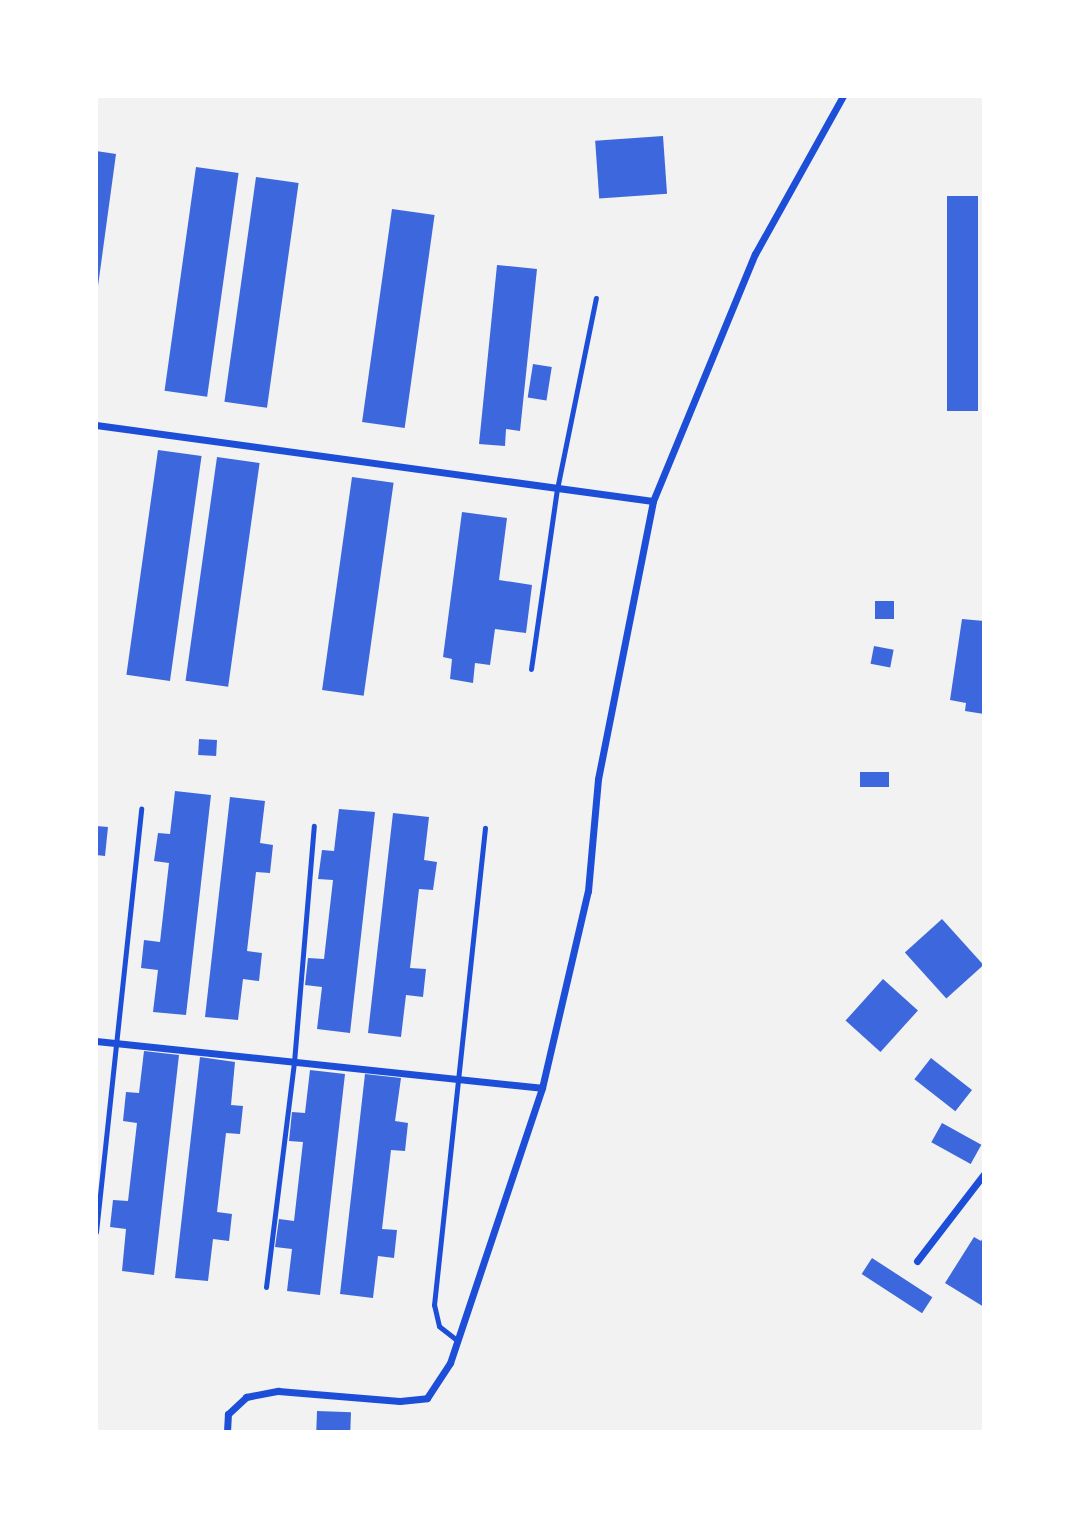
<!DOCTYPE html>
<html>
<head>
<meta charset="utf-8">
<style>
  body { margin:0 }
  #map { position:relative; width:1080px; height:1528px; overflow:hidden; background:#f2f2f2; font-family:Inter,sans-serif }
  div>[style] { position:absolute }
  .building>* { inset:0; background:#3d67dc; transform-origin:0 0 }
  .service>* { height:5px; margin:-2.5px; padding:0 2.5px; transform-origin:2.5px; border-radius:2.5px; background:#1d4ed8 }
  .minor>* { height:7px; margin:-3.5px; padding:0 3.5px; transform-origin:3.5px; border-radius:3.5px; background:#1d4ed8 }
  span { translate:-50% -50%; white-space:nowrap; text-align:center; line-height:1.15; -webkit-text-stroke:6px #fff; paint-order:stroke }
  .frame { position:absolute; inset:0; border:98px solid #fff; pointer-events:none }
</style>
</head>
<body>
<div id="map">
  <div class="building">
    <div style="left:663px;top:136px;width:58px;height:68px;rotate:86deg"></div>
    <div style="clip-path:polygon(96px 151px,116px 154px,98px 286px,96px 286px)"></div>
    <div style="left:196px;top:167px;width:43px;height:226px;rotate:8deg"></div>
    <div style="left:256px;top:177px;width:43px;height:227px;rotate:8deg"></div>
    <div style="left:947px;top:196px;width:31px;height:215px"></div>
    <div style="left:392px;top:209px;width:43px;height:215px;rotate:8deg"></div>
    <div style="clip-path:polygon(497px 265px,537px 269px,520px 431px,506px 429px,505px 446px,479px 444px)"></div>
    <div style="left:533px;top:364px;width:19px;height:34px;rotate:9deg"></div>
    <div style="left:158px;top:450px;width:44px;height:227px;rotate:8deg"></div>
    <div style="left:217px;top:457px;width:43px;height:226px;rotate:8deg"></div>
    <div style="left:352px;top:477px;width:42px;height:215px;rotate:8deg"></div>
    <div style="clip-path:polygon(462px 512px,507px 518px,499px 580px,532px 585px,526px 633px,495px 629px,490px 665px,475px 663px,473px 683px,450px 679px,452px 659px,443px 657px)"></div>
    <div style="left:875px;top:601px;width:19px;height:18px"></div>
    <div style="clip-path:polygon(962px 619px,984px 621px,984px 714px,965px 711px,966px 703px,950px 700px)"></div>
    <div style="left:874px;top:646px;width:20px;height:18px;rotate:11deg"></div>
    <div style="left:199px;top:739px;width:18px;height:16px;rotate:3deg"></div>
    <div style="left:889px;top:772px;width:15px;height:29px;rotate:90deg"></div>
    <div style="clip-path:polygon(175px 791px,211px 795px,186px 1015px,153px 1012px,158px 970px,141px 968px,144px 940px,160px 942px,169px 863px,154px 861px,158px 833px,170px 834px)"></div>
    <div style="clip-path:polygon(230px 797px,265px 801px,260px 843px,273px 845px,270px 873px,256px 872px,247px 951px,262px 953px,259px 981px,243px 979px,238px 1020px,205px 1017px)"></div>
    <div style="clip-path:polygon(339px 809px,375px 812px,350px 1033px,317px 1029px,322px 987px,305px 985px,308px 958px,324px 959px,333px 880px,318px 879px,322px 850px,334px 851px)"></div>
    <div style="clip-path:polygon(393px 813px,429px 817px,424px 860px,437px 862px,433px 890px,419px 889px,410px 968px,426px 969px,423px 997px,406px 995px,401px 1037px,368px 1033px)"></div>
    <div style="clip-path:polygon(96px 826px,108px 827px,105px 856px,96px 855px)"></div>
    <div style="left:942px;top:919px;width:62px;height:50px;rotate:48deg"></div>
    <div style="left:883px;top:979px;width:47px;height:56px;rotate:42deg"></div>
    <div style="clip-path:polygon(144px 1051px,179px 1055px,154px 1275px,122px 1271px,126px 1229px,110px 1227px,113px 1200px,128px 1201px,137px 1123px,123px 1121px,126px 1092px,139px 1093px)"></div>
    <div style="clip-path:polygon(200px 1057px,235px 1062px,231px 1105px,243px 1106px,240px 1134px,226px 1133px,217px 1212px,232px 1214px,229px 1241px,213px 1239px,208px 1281px,175px 1278px)"></div>
    <div style="left:931px;top:1058px;width:52px;height:27px;rotate:38deg"></div>
    <div style="clip-path:polygon(310px 1070px,345px 1074px,320px 1295px,287px 1291px,292px 1249px,275px 1247px,279px 1219px,294px 1221px,303px 1142px,289px 1141px,292px 1112px,305px 1113px)"></div>
    <div style="clip-path:polygon(365px 1074px,401px 1078px,395px 1121px,408px 1123px,405px 1151px,391px 1150px,382px 1229px,397px 1230px,394px 1258px,378px 1256px,373px 1298px,340px 1294px)"></div>
    <div style="left:942px;top:1123px;width:45px;height:22px;rotate:29deg"></div>
    <div style="clip-path:polygon(984px 1236px,984px 1307px,945px 1283px,974px 1237px,981px 1241px)"></div>
    <div style="left:872px;top:1258px;width:72px;height:19px;rotate:33deg"></div>
    <div style="left:317px;top:1411px;width:34px;height:21px;rotate:2deg"></div>
  </div>
  <div class="service">
    <div style="left:531px;top:669px;width:182px;rotate:-81.8deg"></div>
    <div style="left:557px;top:489px;width:195px;rotate:-78.5deg"></div>
    <div style="left:96px;top:1232px;width:426px;rotate:-83.9deg"></div>
    <div style="left:266px;top:1287px;width:227px;rotate:-82.9deg"></div>
    <div style="left:294px;top:1062px;width:237px;rotate:-85.2deg"></div>
    <div style="left:458px;top:1341px;width:24px;rotate:-142deg"></div>
    <div style="left:439px;top:1326px;width:22px;rotate:-103deg"></div>
    <div style="left:434px;top:1305px;width:480px;rotate:-83.9deg"></div>
  </div>
  <div class="minor">
    <div style="left:96px;top:425px;width:562px;rotate:7.77deg"></div>
    <div style="left:96px;top:1041px;width:448px;rotate:6deg"></div>
    <div style="left:917px;top:1261px;width:110px;rotate:-52.4deg"></div>
    <div style="left:227px;top:1432px;width:18px;rotate:-87deg"></div>
    <div style="left:228px;top:1414px;width:25px;rotate:-43deg"></div>
    <div style="left:246px;top:1397px;width:33px;rotate:-11deg"></div>
    <div style="left:278px;top:1391px;width:122px;rotate:4.7deg"></div>
    <div style="left:400px;top:1401px;width:27px;rotate:-6deg"></div>
    <div style="left:427px;top:1398px;width:42px;rotate:-56.7deg"></div>
    <div style="left:450px;top:1363px;width:290px;rotate:-71.5deg"></div>
    <div style="left:542px;top:1088px;width:202px;rotate:-76.9deg"></div>
    <div style="left:588px;top:891px;width:112px;rotate:-84.9deg"></div>
    <div style="left:598px;top:779px;width:283px;rotate:-78.8deg"></div>
    <div style="left:653px;top:501px;width:267px;rotate:-67.6deg"></div>
    <div style="left:755px;top:254px;width:181px;rotate:-60.9deg"></div>
  </div>
  <div class="frame"></div>
</div>
</body>
</html>
